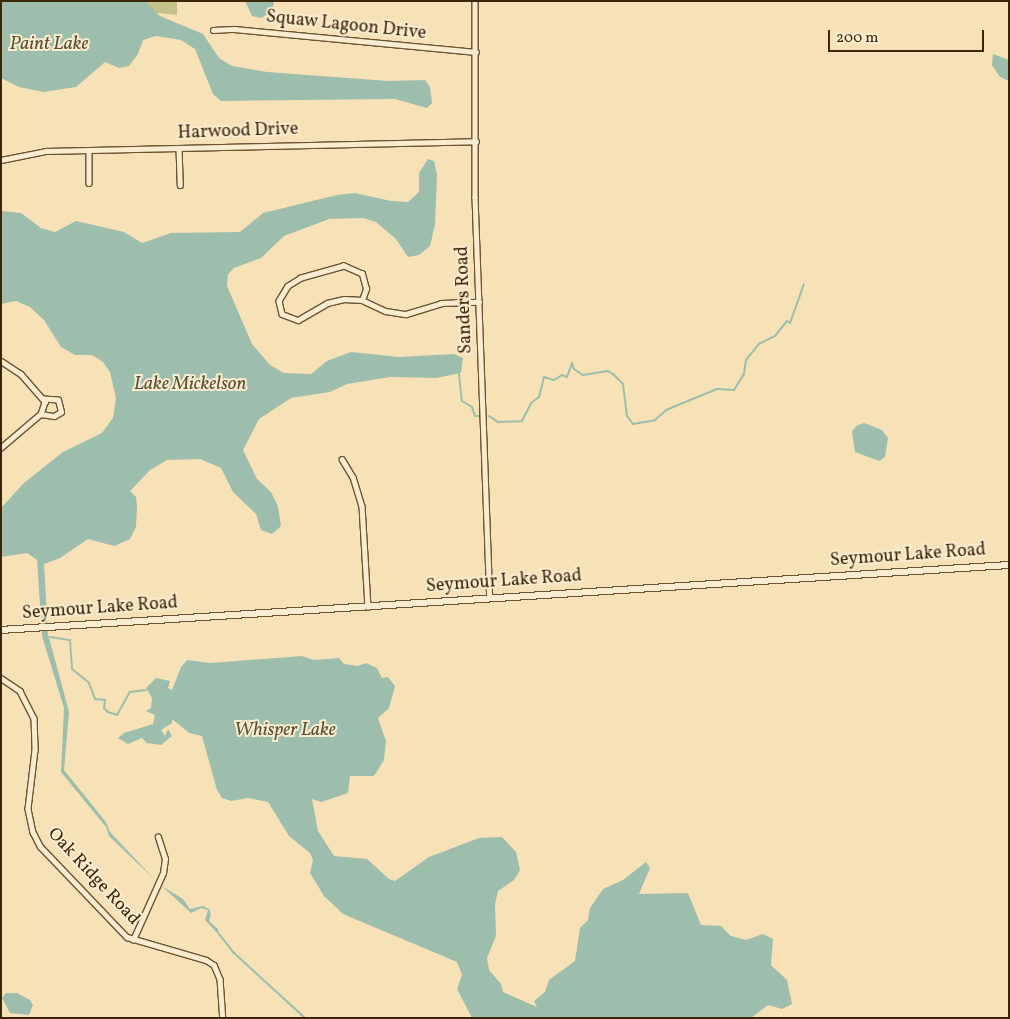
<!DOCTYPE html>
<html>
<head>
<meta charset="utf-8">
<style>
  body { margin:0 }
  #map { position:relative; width:1010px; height:1019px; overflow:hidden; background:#f7e1b7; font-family:Vollkorn,serif }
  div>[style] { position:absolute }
  .green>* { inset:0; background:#c4c189 }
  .water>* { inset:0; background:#9dbeac }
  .stream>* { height:2px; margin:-1px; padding:0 1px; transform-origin:1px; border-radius:1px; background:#9dbeac }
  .roads { filter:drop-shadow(1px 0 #6c5433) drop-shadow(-1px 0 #6c5433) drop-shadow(0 1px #6c5433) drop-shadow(0 -1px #6c5433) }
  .minor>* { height:4.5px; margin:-2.25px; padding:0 2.25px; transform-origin:2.25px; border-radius:2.25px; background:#faecd0 }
  .tertiary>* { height:5.5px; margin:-2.75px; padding:0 2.75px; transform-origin:2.75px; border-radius:2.75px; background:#faecd0 }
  span { translate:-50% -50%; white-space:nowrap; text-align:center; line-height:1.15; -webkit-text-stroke:4px #faecd0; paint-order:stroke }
  .street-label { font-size:18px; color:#3d2507 }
  .water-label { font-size:19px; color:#5a5339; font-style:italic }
  .frame { position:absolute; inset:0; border:2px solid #3d2507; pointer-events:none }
  .scale { position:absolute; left:828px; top:30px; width:156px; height:22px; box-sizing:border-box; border:2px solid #3d2507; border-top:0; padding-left:6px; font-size:15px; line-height:18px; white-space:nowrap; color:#3d2507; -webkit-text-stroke:4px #faecd0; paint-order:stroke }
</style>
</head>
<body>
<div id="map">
  <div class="green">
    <div style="clip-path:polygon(95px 1px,177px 1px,177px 15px,95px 7px)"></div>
  </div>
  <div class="water">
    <div style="clip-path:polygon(1px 1px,145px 1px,160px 16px,203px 34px,219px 58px,232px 66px,267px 72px,388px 81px,425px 80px,430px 87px,432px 103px,427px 108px,395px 99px,221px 101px,213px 94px,195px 49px,181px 40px,156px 36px,143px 40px,138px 54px,129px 66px,119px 68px,105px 62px,76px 87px,44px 92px,19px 87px,1px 78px)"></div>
    <div style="clip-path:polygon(245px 1px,274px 1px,272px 12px,261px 18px,252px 16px)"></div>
    <div style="clip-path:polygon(993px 54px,1009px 60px,1009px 81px,1000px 77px,992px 65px)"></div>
    <div style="clip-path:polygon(428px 159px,434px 161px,437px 175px,435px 225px,430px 246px,419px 255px,408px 257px,396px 239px,376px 222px,363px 218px,329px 219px,284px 236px,261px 258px,234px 268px,228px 274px,227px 286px,252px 344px,270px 365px,284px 373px,311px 374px,327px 361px,351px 352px,399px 357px,454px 354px,463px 358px,461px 373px,436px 378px,390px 377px,347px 384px,330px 392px,291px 398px,259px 419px,243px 450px,257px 479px,271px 492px,278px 506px,281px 526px,272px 534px,261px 530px,256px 514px,233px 492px,221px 468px,200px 459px,167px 460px,150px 470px,130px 491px,136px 497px,137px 506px,136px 527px,130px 539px,114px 546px,88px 539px,60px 558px,44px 564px,48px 634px,69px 712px,64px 770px,106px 822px,110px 832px,155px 880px,109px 836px,106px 827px,61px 772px,64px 708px,42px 636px,37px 560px,27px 553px,1px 557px,1px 508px,24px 483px,63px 452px,102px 433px,113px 418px,116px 398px,110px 372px,103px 362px,92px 355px,75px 355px,61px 347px,44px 320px,30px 307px,16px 301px,1px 304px,1px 211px,21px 213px,41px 228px,55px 232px,76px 221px,124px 232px,142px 243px,171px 233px,240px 232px,263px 213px,337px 195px,355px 193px,391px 201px,408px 202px,419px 192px,419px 173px)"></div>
    <div style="clip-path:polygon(864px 423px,882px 430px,888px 438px,885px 457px,879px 461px,855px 452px,852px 432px,856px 426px)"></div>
    <div style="clip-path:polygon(302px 656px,314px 660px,339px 658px,344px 664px,358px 666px,366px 663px,377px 668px,382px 678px,388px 677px,395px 686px,389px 708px,378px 718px,386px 741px,384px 760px,376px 773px,373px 776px,350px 776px,348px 793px,321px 802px,312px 799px,318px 831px,334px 856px,367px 859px,389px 879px,395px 881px,429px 857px,479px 838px,502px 837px,516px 852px,520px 870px,514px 880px,498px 891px,495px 904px,496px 936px,487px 958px,489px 970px,501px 984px,503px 992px,537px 1007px,534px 1001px,545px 992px,549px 980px,575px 961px,580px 928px,588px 920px,590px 908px,603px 889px,623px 880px,646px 862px,650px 868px,639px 894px,688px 893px,701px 925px,721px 926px,731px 936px,746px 940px,763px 934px,773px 939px,771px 965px,787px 980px,792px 1004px,782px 1009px,768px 1005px,751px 1018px,472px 1018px,457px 989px,462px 975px,457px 962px,343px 914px,324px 896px,310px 873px,313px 860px,310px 853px,289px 836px,268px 802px,248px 798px,231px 801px,222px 798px,217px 790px,202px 736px,189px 733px,172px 719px,172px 723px,161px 730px,165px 736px,168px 729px,172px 736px,161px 745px,147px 743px,142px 738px,128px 744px,118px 738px,124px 733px,153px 724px,155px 715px,146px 711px,151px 708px,152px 698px,146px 688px,156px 678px,170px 681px,168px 688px,172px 690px,181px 667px,187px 660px,210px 663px)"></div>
    <div style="clip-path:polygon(162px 886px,183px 899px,190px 909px,203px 906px,209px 909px,211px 914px,209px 921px,218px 929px,219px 935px,205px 920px,208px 910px,201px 908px,191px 913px)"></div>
    <div style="clip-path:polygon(6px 993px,17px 993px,30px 1000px,33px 1005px,29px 1015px,10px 1013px,2px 998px)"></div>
  </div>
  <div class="stream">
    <div style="left:459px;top:374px;width:27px;rotate:84deg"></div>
    <div style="left:462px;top:401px;width:12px;rotate:31deg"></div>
    <div style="left:472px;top:407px;width:9px;rotate:72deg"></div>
    <div style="left:475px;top:416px;width:6px"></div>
    <div style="left:489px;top:416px;width:11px;rotate:34deg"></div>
    <div style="left:498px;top:422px;width:24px;rotate:-2deg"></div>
    <div style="left:522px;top:421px;width:20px;rotate:-63deg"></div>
    <div style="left:531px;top:403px;width:10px;rotate:-37deg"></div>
    <div style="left:539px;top:397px;width:21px;rotate:-76deg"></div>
    <div style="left:544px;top:377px;width:10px;rotate:17deg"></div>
    <div style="left:554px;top:380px;width:9px;rotate:-32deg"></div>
    <div style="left:562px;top:375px;width:5px;rotate:22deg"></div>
    <div style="left:567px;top:377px;width:15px;rotate:-70deg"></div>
    <div style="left:572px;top:363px;width:6px;rotate:72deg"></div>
    <div style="left:574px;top:369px;width:11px;rotate:34deg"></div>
    <div style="left:583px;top:375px;width:25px;rotate:-9deg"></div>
    <div style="left:608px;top:371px;width:6px;rotate:31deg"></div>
    <div style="left:613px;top:374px;width:14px;rotate:45deg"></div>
    <div style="left:623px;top:384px;width:32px;rotate:83deg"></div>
    <div style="left:627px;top:416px;width:10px;rotate:53deg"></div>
    <div style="left:633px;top:424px;width:22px;rotate:-10deg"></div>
    <div style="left:655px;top:420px;width:15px;rotate:-42deg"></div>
    <div style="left:666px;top:410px;width:55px;rotate:-22.4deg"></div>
    <div style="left:717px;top:389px;width:17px;rotate:3deg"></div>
    <div style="left:734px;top:390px;width:19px;rotate:-58deg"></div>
    <div style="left:744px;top:374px;width:14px;rotate:-82deg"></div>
    <div style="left:746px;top:360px;width:21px;rotate:-51deg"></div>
    <div style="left:759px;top:344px;width:18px;rotate:-27deg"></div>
    <div style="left:775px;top:336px;width:19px;rotate:-51deg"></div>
    <div style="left:787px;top:321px;width:4px;rotate:34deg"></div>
    <div style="left:790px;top:323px;width:41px;rotate:-70.3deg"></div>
    <div style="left:50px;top:637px;width:20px;rotate:9deg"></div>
    <div style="left:70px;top:640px;width:29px;rotate:86deg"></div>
    <div style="left:72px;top:669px;width:22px;rotate:39deg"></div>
    <div style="left:89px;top:683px;width:17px;rotate:69deg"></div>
    <div style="left:95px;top:699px;width:10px;rotate:6deg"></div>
    <div style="left:105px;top:700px;width:8px;rotate:97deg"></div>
    <div style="left:104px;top:708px;width:6px;rotate:45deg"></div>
    <div style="left:108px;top:712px;width:9px;rotate:18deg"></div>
    <div style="left:117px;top:715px;width:26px;rotate:-61deg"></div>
    <div style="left:130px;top:692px;width:16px;rotate:-7deg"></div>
    <div style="left:219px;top:934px;width:24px;rotate:52deg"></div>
    <div style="left:234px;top:953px;width:96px;rotate:42.5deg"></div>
  </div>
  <div class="roads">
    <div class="minor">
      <div style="left:475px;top:1px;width:196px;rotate:90deg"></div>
      <div style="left:475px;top:197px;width:401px;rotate:87.9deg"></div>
      <div style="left:213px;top:30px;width:21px;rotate:-3deg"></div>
      <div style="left:234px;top:29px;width:243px;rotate:5.4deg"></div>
      <div style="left:179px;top:148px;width:37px;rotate:88deg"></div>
      <div style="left:89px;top:150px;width:33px;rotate:90deg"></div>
      <div style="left:1px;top:160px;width:46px;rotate:-11.3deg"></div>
      <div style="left:46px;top:151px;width:430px;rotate:-1.3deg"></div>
      <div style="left:362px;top:300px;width:12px;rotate:-70deg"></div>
      <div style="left:366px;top:289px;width:16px;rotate:-105deg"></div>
      <div style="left:362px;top:274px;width:20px;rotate:-156deg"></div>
      <div style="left:344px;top:266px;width:45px;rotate:164.4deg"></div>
      <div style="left:301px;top:278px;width:15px;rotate:148deg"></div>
      <div style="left:288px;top:286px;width:17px;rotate:121deg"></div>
      <div style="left:279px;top:301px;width:13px;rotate:77deg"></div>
      <div style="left:282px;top:314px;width:17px;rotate:21deg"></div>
      <div style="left:298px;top:320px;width:34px;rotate:-30deg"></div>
      <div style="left:327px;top:303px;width:17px;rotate:-13deg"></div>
      <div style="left:344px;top:299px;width:18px;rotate:3deg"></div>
      <div style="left:362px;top:300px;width:26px;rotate:25deg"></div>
      <div style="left:386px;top:311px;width:20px;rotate:9deg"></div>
      <div style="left:406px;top:314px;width:37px;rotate:-17deg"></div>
      <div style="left:441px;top:303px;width:38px;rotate:-2deg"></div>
      <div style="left:1px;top:361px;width:24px;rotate:33deg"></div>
      <div style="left:21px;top:374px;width:37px;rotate:49deg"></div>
      <div style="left:45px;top:402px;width:13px;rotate:108deg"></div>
      <div style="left:41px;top:414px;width:52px;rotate:139.6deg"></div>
      <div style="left:41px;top:414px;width:13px;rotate:9deg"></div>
      <div style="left:54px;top:416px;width:8px;rotate:-30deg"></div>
      <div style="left:61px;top:412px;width:12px;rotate:-104deg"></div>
      <div style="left:58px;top:400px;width:14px;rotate:-176deg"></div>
      <div style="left:342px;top:459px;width:21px;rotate:59deg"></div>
      <div style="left:353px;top:477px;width:30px;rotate:73deg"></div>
      <div style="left:362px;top:506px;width:101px;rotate:86.6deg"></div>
      <div style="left:1px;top:678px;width:23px;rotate:34deg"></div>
      <div style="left:20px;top:691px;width:30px;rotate:63deg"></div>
      <div style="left:34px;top:718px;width:32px;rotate:88deg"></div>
      <div style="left:35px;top:750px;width:59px;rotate:96.8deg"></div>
      <div style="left:28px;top:809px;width:24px;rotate:78deg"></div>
      <div style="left:33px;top:832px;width:16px;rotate:63deg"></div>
      <div style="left:40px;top:846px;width:126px;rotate:46.3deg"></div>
      <div style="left:127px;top:937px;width:82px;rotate:16.2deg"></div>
      <div style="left:206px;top:960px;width:9px;rotate:32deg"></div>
      <div style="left:214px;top:965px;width:15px;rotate:67deg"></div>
      <div style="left:220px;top:979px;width:39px;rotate:86deg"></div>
      <div style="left:133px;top:940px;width:73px;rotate:-65.9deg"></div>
      <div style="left:163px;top:873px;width:14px;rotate:-82deg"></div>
      <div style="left:165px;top:859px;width:23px;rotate:-108deg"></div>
    </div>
    <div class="tertiary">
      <div style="left:1px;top:630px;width:1010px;rotate:-3.69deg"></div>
    </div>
  </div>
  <div class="street-label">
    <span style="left:346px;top:26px;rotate:6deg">Squaw Lagoon Drive</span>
    <span style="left:238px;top:132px;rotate:-2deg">Harwood Drive</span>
    <span style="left:465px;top:300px;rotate:-92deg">Sanders Road</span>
    <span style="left:908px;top:556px;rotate:-4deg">Seymour Lake Road</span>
    <span style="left:504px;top:582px;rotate:-4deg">Seymour Lake Road</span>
    <span style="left:100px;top:609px;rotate:-4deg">Seymour Lake Road</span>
    <span style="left:93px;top:877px;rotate:47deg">Oak Ridge Road</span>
  </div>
  <div class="water-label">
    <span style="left:49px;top:45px">Paint Lake</span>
    <span style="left:190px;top:385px">Lake Mickelson</span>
    <span style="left:285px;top:731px">Whisper Lake</span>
  </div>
  <div class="frame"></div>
  <div class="scale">200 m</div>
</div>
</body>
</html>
